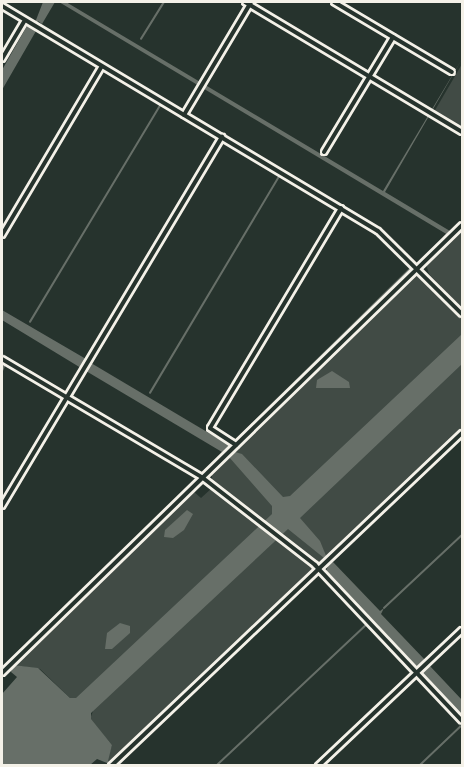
<!DOCTYPE html>
<html>
<head>
<meta charset="utf-8">
<style>
  body { margin:0 }
  #map { position:relative; width:464px; height:767px; overflow:hidden; background:#26332d; font-family:Delius,sans-serif }
  div>[style] { position:absolute }
  .green>* { inset:0; background:#414b45 }
  .water>* { inset:0; background:#676f68 }
  .stream>* { height:1.5px; margin:-0.75px; padding:0 0.75px; transform-origin:0.75px; border-radius:0.75px; background:#676f68 }
  .roads { filter:drop-shadow(2px 0 #f4f1e8) drop-shadow(-2px 0 #f4f1e8) drop-shadow(0 2px #f4f1e8) drop-shadow(0 -2px #f4f1e8) }
  .minor>* { height:4px; margin:-2px; padding:0 2px; transform-origin:2px; border-radius:2px; background:#26332d }
  span { translate:-50% -50%; white-space:nowrap; text-align:center; line-height:1.15; -webkit-text-stroke:4.5px #26332d; paint-order:stroke }
  .frame { position:absolute; inset:0; border:3px solid #f4f1e8; pointer-events:none }
</style>
</head>
<body>
<div id="map">
  <div class="green">
    <div style="clip-path:polygon(462px 64px,462px 129px,434px 112px)"></div>
    <div style="clip-path:polygon(462px 227px,462px 309px,429px 274px,426px 264px)"></div>
    <div style="clip-path:polygon(416px 274px,462px 317px,462px 432px,321px 564px,285px 538px,282px 541px,315px 570px,110px 764px,107px 761px,112px 745px,90px 719px,93px 711px,70px 698px,40px 669px,13px 665px,193px 491px,201px 498px,212px 488px,256px 522px,260px 517px,212px 480px,212px 472px)"></div>
  </div>
  <div class="water">
    <div style="clip-path:polygon(43px 2px,55px 2px,42px 24px,38px 21px,33px 29px,36px 31px,2px 90px,2px 70px,27px 26px,31px 28px,36px 20px)"></div>
    <div style="clip-path:polygon(59px 2px,66px 2px,383px 191px,462px 59px,385px 192px,450px 231px,455px 228px,448px 235px)"></div>
    <div style="clip-path:polygon(2px 310px,86px 359px,84px 363px,88px 366px,91px 363px,229px 445px,228px 449px,222px 452px,86px 371px,83px 365px,81px 368px,2px 320px)"></div>
    <div style="clip-path:polygon(462px 334px,462px 364px,300px 518px,320px 541px,329px 563px,333px 562px,380px 611px,384px 608px,381px 614px,426px 661px,423px 664px,426px 668px,429px 665px,462px 700px,462px 716px,422px 673px,424px 669px,417px 668px,326px 571px,329px 564px,324px 558px,288px 529px,91px 713px,91px 719px,112px 745px,108px 761px,112px 765px,97px 759px,90px 765px,2px 766px,2px 694px,17px 677px,11px 672px,13px 665px,38px 668px,70px 698px,76px 698px,272px 514px,272px 506px,229px 457px,235px 452px,242px 454px,283px 497px,290px 496px)"></div>
    <div style="clip-path:polygon(332px 371px,349px 382px,350px 388px,316px 388px,317px 380px)"></div>
    <div style="clip-path:polygon(187px 510px,193px 514px,184px 530px,173px 538px,164px 537px,165px 530px)"></div>
    <div style="clip-path:polygon(120px 623px,130px 626px,130px 633px,112px 649px,105px 649px,107px 633px)"></div>
  </div>
  <div class="stream">
    <div style="left:141px;top:39px;width:44px;rotate:-58.1deg"></div>
    <div style="left:30px;top:322px;width:252px;rotate:-59deg"></div>
    <div style="left:2px;top:371px;width:8px;rotate:-67deg"></div>
    <div style="left:150px;top:393px;width:252px;rotate:-59.2deg"></div>
    <div style="left:234px;top:442px;width:248px;rotate:-44.5deg"></div>
    <div style="left:384px;top:608px;width:107px;rotate:-43.1deg"></div>
    <div style="left:216px;top:766px;width:206px;rotate:-43.2deg"></div>
    <div style="left:419px;top:766px;width:57px;rotate:-43.6deg"></div>
  </div>
  <div class="roads">
    <div class="minor">
      <div style="left:245px;top:2px;width:253px;rotate:30.9deg"></div>
      <div style="left:334px;top:2px;width:137px;rotate:30.7deg"></div>
      <div style="left:2px;top:6px;width:438px;rotate:30.9deg"></div>
      <div style="left:378px;top:231px;width:118px;rotate:44.7deg"></div>
      <div style="left:2px;top:59px;width:45px;rotate:-59.5deg"></div>
      <div style="left:184px;top:115px;width:131px;rotate:-59.3deg"></div>
      <div style="left:324px;top:152px;width:134px;rotate:-59deg"></div>
      <div style="left:2px;top:235px;width:196px;rotate:-59.4deg"></div>
      <div style="left:2px;top:359px;width:234px;rotate:30.6deg"></div>
      <div style="left:203px;top:478px;width:142px;rotate:37.8deg"></div>
      <div style="left:315px;top:565px;width:214px;rotate:46.7deg"></div>
      <div style="left:236px;top:445px;width:31px;rotate:-147deg"></div>
      <div style="left:210px;top:428px;width:256px;rotate:-59.2deg"></div>
      <div style="left:2px;top:506px;width:430px;rotate:-59.2deg"></div>
      <div style="left:2px;top:673px;width:642px;rotate:-44.24deg"></div>
      <div style="left:111px;top:766px;width:484px;rotate:-43.5deg"></div>
      <div style="left:318px;top:766px;width:198px;rotate:-43.4deg"></div>
    </div>
  </div>
  <div class="frame"></div>
</div>
</body>
</html>
